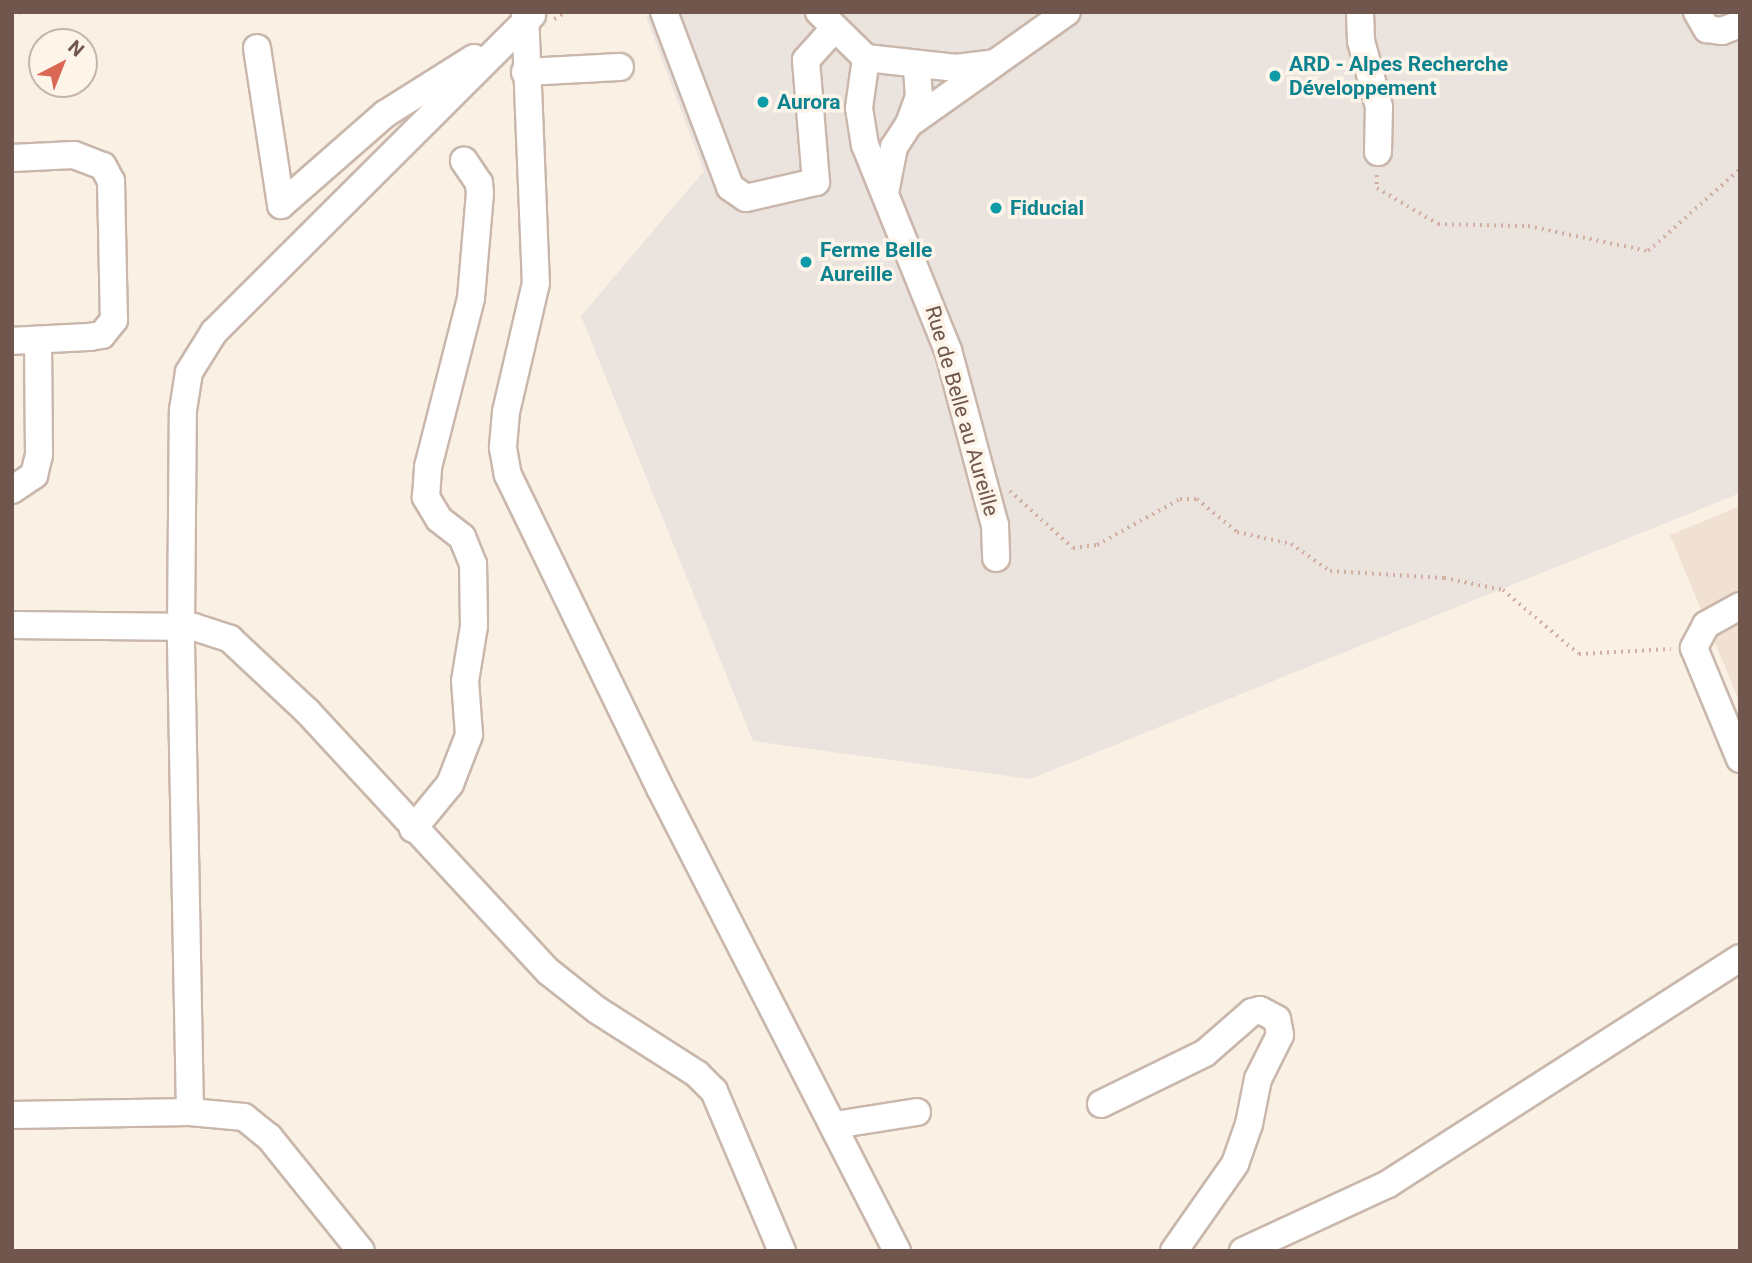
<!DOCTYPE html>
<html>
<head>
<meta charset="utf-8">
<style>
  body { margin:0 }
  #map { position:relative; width:1752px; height:1263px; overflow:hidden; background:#faf0e4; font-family:Roboto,sans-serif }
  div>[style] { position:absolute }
  .residential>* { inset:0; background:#f1e1d3 }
  .industrial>* { inset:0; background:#eae3de }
  .path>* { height:3.5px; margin-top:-1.75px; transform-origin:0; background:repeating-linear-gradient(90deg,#d1b0a2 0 2px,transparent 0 7px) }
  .roads { filter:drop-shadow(2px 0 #cab7ac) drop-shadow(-2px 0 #cab7ac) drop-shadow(0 2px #cab7ac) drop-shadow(0 -2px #cab7ac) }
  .minor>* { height:26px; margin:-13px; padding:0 13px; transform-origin:13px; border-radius:13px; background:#fff }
  .dots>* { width:19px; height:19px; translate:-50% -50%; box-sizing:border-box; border:4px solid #fdf4ea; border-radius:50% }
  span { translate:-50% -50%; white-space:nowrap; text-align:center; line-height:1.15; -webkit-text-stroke:7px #fdf4ea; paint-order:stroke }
  .culture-label { font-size:21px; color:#0d838f; font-weight:700 }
  .left { translate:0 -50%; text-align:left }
  .street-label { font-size:21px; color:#70564c }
  .frame { position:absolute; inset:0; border:14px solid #70564c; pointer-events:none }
  .north { position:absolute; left:28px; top:28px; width:70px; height:70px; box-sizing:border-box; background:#fdf4ea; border:2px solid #c5b5ab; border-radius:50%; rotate:42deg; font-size:19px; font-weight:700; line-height:28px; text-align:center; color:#70564c }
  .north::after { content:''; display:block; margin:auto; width:24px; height:32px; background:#d96754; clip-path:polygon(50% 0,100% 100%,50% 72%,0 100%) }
</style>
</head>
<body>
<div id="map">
  <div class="residential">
    <div style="clip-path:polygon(1740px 506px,1740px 703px,1670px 535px)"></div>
  </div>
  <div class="industrial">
    <div style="clip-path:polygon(670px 12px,1740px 12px,1740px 493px,1030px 779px,753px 741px,581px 316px,704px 171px,646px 17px)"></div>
  </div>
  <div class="path">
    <div style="left:12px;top:14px;width:10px;rotate:-11deg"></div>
    <div style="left:554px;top:19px;width:14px;rotate:-30deg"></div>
    <div style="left:1377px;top:175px;width:13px;rotate:90deg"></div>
    <div style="left:1377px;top:188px;width:71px;rotate:30.5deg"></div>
    <div style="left:1438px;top:224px;width:90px;rotate:1.3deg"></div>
    <div style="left:1528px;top:226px;width:123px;rotate:11.8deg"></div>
    <div style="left:1648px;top:251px;width:123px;rotate:-41.7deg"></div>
    <div style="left:1010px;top:491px;width:85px;rotate:42.1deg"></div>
    <div style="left:1073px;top:548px;width:24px;rotate:-7deg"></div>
    <div style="left:1097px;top:545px;width:95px;rotate:-29deg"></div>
    <div style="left:1180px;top:499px;width:17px"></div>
    <div style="left:1197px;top:499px;width:52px;rotate:39.5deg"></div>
    <div style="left:1237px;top:532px;width:55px;rotate:12.5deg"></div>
    <div style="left:1291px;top:544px;width:47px;rotate:34.7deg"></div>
    <div style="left:1330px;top:571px;width:114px;rotate:3.5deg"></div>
    <div style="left:1444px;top:578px;width:60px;rotate:11.5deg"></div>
    <div style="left:1503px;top:590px;width:99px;rotate:40.1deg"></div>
    <div style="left:1579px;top:654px;width:92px;rotate:-3.1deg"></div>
  </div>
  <div class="roads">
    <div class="minor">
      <div style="left:525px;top:12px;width:271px;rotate:87.7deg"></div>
      <div style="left:536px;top:283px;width:132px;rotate:103.1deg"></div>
      <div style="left:506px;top:412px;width:36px;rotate:95deg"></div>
      <div style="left:503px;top:448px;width:27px;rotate:80deg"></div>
      <div style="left:508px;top:475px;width:348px;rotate:64.1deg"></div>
      <div style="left:660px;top:788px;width:520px;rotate:62.89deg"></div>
      <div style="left:664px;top:12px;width:187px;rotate:69.3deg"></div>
      <div style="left:730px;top:187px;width:19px;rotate:35deg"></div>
      <div style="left:746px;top:198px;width:72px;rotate:-12.9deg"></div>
      <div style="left:816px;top:182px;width:122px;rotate:-94.7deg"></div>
      <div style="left:806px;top:60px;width:40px;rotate:-48deg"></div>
      <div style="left:819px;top:12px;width:66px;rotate:44.4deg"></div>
      <div style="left:866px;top:58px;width:91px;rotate:6.3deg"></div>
      <div style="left:956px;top:68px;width:39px;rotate:-7deg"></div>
      <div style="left:995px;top:63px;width:88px;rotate:-35.3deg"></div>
      <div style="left:1360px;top:12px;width:29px;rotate:88deg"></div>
      <div style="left:1361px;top:41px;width:68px;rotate:74.7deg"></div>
      <div style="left:1379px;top:107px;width:45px;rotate:91.3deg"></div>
      <div style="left:1697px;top:12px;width:20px;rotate:60deg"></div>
      <div style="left:1707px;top:29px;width:15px;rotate:8deg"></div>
      <div style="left:1722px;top:31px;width:19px;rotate:-21deg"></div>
      <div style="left:257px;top:48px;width:159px;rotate:81.3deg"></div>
      <div style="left:281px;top:205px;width:138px;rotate:-41.2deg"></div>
      <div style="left:385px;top:114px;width:105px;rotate:-32.2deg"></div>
      <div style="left:866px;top:58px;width:50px;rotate:98deg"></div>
      <div style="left:859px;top:108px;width:37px;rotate:81deg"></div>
      <div style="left:865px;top:145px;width:221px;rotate:68deg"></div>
      <div style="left:948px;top:350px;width:181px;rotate:75deg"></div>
      <div style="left:995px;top:525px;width:33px;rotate:88deg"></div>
      <div style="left:525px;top:72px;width:95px;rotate:-3deg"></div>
      <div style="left:909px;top:124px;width:29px;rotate:-70deg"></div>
      <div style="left:919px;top:97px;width:31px;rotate:-94deg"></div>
      <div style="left:12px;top:158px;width:62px;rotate:-2.8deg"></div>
      <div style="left:74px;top:155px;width:31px;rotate:21deg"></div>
      <div style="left:103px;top:166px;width:17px;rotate:62deg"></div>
      <div style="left:111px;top:181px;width:139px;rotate:88.8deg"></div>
      <div style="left:114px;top:320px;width:19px;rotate:129deg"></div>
      <div style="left:102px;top:335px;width:12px;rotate:171deg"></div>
      <div style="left:90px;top:337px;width:78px;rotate:177.1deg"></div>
      <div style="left:886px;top:188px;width:42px;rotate:-79deg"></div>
      <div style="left:894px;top:147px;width:27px;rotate:-57deg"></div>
      <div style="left:909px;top:124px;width:100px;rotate:-35.3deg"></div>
      <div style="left:12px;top:490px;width:27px;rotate:-34deg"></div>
      <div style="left:34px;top:475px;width:21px;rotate:-76deg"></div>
      <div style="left:39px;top:455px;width:114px;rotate:-90.5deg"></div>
      <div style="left:1740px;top:606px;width:39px;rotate:151deg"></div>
      <div style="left:1706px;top:625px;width:26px;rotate:118deg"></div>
      <div style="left:1694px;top:648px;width:120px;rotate:67.5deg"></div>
      <div style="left:12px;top:625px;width:182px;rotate:0.6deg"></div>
      <div style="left:194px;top:627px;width:38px;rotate:18deg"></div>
      <div style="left:230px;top:639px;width:105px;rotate:43.1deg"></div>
      <div style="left:307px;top:711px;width:356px;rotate:47.2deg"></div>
      <div style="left:549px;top:972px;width:61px;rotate:38.4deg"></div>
      <div style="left:597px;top:1010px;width:119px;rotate:32.6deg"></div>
      <div style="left:697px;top:1074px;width:24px;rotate:45deg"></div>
      <div style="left:714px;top:1091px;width:174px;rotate:67deg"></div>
      <div style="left:413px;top:829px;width:58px;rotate:-50.6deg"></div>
      <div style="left:450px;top:784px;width:53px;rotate:-68.8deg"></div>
      <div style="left:469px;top:735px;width:54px;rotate:-94.2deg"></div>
      <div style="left:465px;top:681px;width:56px;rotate:-80.7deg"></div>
      <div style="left:474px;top:626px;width:62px;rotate:-90.9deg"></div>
      <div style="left:473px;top:564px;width:29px;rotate:-112deg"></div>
      <div style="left:462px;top:537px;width:29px;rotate:-142deg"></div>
      <div style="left:439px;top:519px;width:26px;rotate:-121deg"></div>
      <div style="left:426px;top:497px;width:30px;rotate:-86deg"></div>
      <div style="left:428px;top:467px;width:174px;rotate:-75.7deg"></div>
      <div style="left:471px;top:298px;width:104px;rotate:-85.1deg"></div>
      <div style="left:480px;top:194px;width:11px;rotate:-95deg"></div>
      <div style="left:479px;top:183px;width:27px;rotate:-124deg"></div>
      <div style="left:1101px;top:1104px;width:116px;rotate:-26.1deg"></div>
      <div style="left:1205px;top:1053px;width:62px;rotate:-41.1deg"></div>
      <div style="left:1252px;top:1012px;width:8px;rotate:-14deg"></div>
      <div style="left:1260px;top:1010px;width:19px;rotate:28deg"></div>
      <div style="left:1277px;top:1019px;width:16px;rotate:79deg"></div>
      <div style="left:1280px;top:1035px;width:49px;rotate:116.6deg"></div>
      <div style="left:1258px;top:1079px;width:46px;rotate:101.3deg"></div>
      <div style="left:1249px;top:1124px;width:42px;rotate:109.3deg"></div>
      <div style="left:1235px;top:1164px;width:106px;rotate:125deg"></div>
      <div style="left:190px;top:1112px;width:485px;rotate:-91.1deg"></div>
      <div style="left:181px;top:627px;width:217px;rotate:-89.5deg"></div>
      <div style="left:183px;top:410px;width:38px;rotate:-81deg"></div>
      <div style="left:189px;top:372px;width:47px;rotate:-58deg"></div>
      <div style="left:214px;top:332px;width:449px;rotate:-44.9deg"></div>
      <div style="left:12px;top:1115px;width:178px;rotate:-1deg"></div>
      <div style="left:190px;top:1112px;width:54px;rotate:5.3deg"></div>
      <div style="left:244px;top:1117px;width:32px;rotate:39deg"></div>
      <div style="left:269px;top:1137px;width:146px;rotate:51.1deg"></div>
      <div style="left:835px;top:1125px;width:83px;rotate:-9deg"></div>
      <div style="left:1243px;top:1251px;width:160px;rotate:-24.8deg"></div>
      <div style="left:1388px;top:1184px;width:418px;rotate:-32.7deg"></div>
    </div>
  </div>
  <div class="dots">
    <div style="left:1275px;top:76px;background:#0f9aa8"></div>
    <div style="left:763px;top:102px;background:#0f9aa8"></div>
    <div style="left:996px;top:208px;background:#0f9aa8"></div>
    <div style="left:806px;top:262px;background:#0f9aa8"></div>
  </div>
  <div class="culture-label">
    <span class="left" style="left:1289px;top:76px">ARD - Alpes Recherche<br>Développement</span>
    <span class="left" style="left:777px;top:102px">Aurora</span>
    <span class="left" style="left:1010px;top:208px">Fiducial</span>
    <span class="left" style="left:820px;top:262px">Ferme Belle<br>Aureille</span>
  </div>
  <div class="street-label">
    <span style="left:962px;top:411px;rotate:74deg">Rue de Belle au Aureille</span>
  </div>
  <div class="frame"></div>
  <div class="north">N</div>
</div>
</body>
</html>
